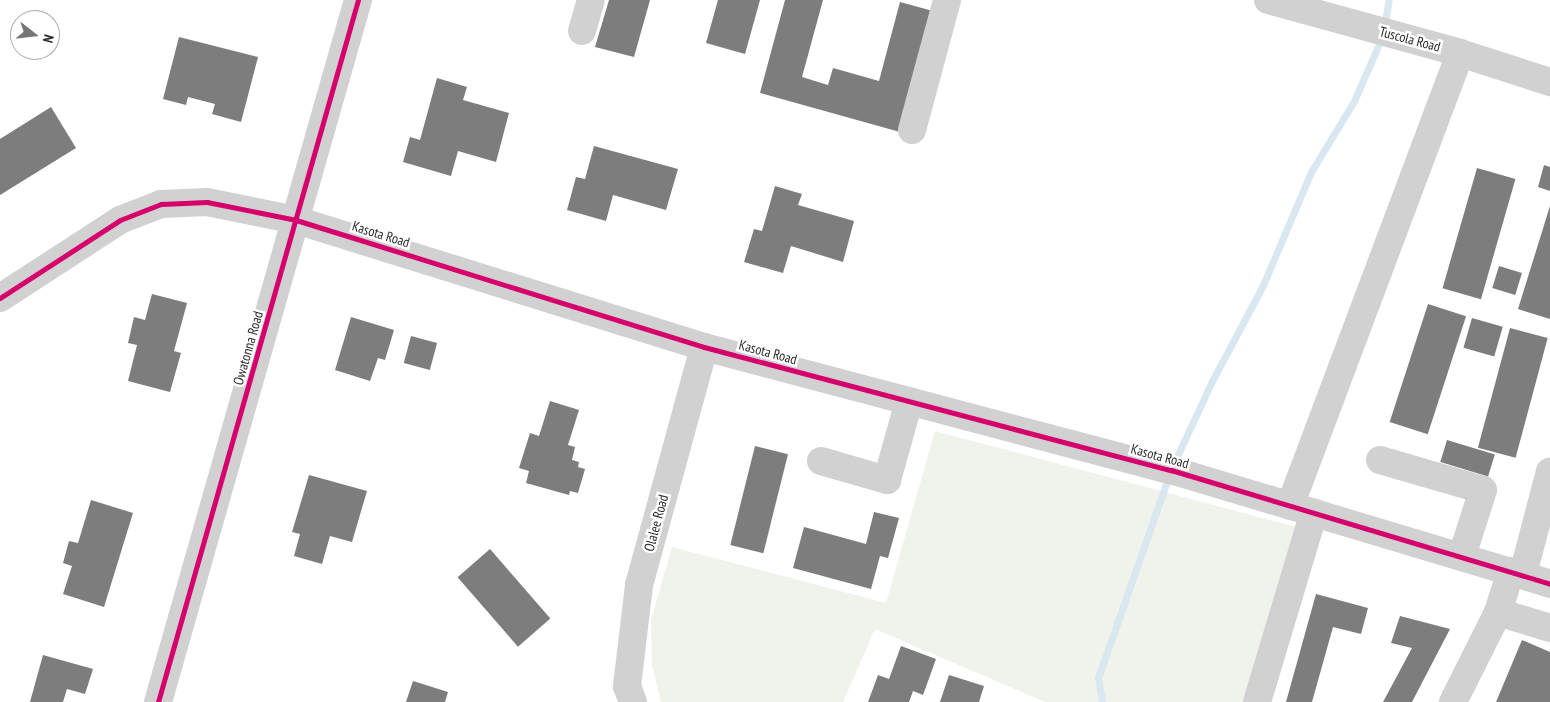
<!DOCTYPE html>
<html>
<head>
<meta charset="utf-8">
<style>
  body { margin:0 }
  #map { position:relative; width:1550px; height:702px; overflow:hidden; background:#fff; font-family:"PT Sans Narrow",sans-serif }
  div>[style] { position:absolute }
  .green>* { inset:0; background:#f0f3eb }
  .stream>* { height:7px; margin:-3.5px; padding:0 3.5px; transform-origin:3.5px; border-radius:3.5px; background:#d8e7f0 }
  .building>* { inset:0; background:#7d7d7d; transform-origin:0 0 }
  .minor>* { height:28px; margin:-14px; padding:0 14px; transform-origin:14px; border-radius:14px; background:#d1d1d1 }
  .cycleway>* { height:5px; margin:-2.5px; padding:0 2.5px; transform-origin:2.5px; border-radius:2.5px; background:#d6006c }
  span { translate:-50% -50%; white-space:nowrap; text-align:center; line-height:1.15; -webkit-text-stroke:5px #fff; paint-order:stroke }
  .street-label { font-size:14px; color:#2c2c2c }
  .north { position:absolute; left:10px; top:10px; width:50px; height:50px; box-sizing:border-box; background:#fff; border:1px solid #ababab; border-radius:50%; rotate:106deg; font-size:14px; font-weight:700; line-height:20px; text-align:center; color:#2c2c2c }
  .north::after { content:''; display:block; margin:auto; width:18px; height:22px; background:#767676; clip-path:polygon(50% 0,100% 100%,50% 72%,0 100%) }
</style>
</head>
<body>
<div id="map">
  <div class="green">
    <div style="clip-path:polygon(935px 431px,1300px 528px,1250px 702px,1045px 702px,875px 629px,843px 702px,661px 702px,652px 664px,651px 620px,672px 547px,886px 603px)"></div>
  </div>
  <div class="stream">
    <div style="left:1384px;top:27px;width:27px;rotate:-80deg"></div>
    <div style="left:1173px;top:465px;width:90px;rotate:-65.1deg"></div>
    <div style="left:1211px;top:383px;width:111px;rotate:-62deg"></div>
    <div style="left:1263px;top:285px;width:123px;rotate:-67deg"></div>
    <div style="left:1311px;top:172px;width:83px;rotate:-58.8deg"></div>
    <div style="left:1354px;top:101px;width:70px;rotate:-66.4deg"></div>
    <div style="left:1102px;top:702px;width:24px;rotate:-99deg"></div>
    <div style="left:1098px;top:678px;width:215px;rotate:-70.7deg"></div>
  </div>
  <div class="building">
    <div style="clip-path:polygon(609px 0,650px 0,634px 57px,595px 47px)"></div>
    <div style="clip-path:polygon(718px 0,760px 0,745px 54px,706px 43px)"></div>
    <div style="clip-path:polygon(785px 0,823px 0,802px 77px,828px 85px,833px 68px,879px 81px,900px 2px,933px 11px,900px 132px,760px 93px)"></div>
    <div style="clip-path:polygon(179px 37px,258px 57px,241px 122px,212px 114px,215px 104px,188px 97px,186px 105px,163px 99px)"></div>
    <div style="clip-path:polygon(437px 78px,467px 87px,463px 100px,509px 113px,496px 162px,458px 151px,451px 176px,403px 162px,410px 137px,420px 140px)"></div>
    <div style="clip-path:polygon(51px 107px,76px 148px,0 195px,0 139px)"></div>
    <div style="clip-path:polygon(594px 146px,678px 169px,666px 210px,613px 195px,606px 221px,567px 210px,576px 177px,585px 179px)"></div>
    <div style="clip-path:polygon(1544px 165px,1550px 167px,1550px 191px,1538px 187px)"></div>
    <div style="left:1477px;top:168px;width:40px;height:125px;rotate:16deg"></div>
    <div style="clip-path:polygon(775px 186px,802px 194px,798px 205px,854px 221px,843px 262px,791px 246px,783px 273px,744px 262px,754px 229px,762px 231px)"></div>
    <div style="clip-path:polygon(1550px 206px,1550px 319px,1518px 309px)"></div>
    <div style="left:1499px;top:266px;width:24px;height:23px;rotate:17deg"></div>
    <div style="clip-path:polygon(152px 294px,187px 303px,174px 351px,181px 353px,170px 392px,128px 381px,137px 345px,128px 343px,134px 317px,145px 320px)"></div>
    <div style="left:1428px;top:304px;width:40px;height:124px;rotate:18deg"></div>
    <div style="clip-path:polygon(351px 317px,394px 330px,385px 360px,378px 358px,370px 381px,335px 370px)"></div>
    <div style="left:1472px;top:318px;width:32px;height:31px;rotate:16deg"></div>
    <div style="left:1510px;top:328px;width:39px;height:124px;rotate:15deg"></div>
    <div style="left:411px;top:336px;width:27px;height:28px;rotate:15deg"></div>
    <div style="clip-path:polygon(550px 401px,579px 410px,568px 445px,575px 447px,572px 460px,579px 462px,578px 467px,585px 469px,578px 493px,570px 491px,569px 495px,526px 483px,529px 471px,519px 468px,530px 433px,539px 436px)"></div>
    <div style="left:1447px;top:440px;width:50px;height:23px;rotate:17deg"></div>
    <div style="left:755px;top:446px;width:34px;height:102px;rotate:14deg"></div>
    <div style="clip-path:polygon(309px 475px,367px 491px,352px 542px,330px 536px,322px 564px,294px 556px,300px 534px,292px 532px)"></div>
    <div style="clip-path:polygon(91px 500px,133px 513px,104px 607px,63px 594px,72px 566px,63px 563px,69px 541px,78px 543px)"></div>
    <div style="clip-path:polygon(874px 512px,899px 518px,888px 558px,880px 556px,871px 589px,793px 568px,804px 527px,866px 544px)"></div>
    <div style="left:490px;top:549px;width:92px;height:43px;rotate:49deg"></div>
    <div style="clip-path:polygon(1316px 594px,1368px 608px,1361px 634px,1333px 627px,1312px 702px,1286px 702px)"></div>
    <div style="clip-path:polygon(1400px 616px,1450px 629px,1412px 702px,1383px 702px,1412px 648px,1391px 643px)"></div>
    <div style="clip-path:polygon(1522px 640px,1550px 652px,1550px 702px,1496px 702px)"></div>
    <div style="clip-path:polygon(901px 646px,936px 659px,923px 695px,913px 691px,909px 702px,868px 702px,878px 675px,889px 679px)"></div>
    <div style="clip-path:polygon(43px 655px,93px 669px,85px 694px,67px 689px,63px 702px,30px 702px)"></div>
    <div style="clip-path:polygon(949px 675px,984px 686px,979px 702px,940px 702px)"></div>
    <div style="clip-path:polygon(413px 681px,448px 692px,445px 702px,406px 702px)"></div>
  </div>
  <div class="minor">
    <div style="left:1268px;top:0;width:199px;rotate:15.4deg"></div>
    <div style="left:1460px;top:53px;width:95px;rotate:17.9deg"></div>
    <div style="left:582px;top:31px;width:32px;rotate:-74deg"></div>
    <div style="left:912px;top:130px;width:135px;rotate:-74.9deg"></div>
    <div style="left:0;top:298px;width:143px;rotate:-33deg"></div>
    <div style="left:120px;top:220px;width:44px;rotate:-21.3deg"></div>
    <div style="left:161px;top:204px;width:46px;rotate:-2.5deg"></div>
    <div style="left:207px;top:202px;width:91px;rotate:11.4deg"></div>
    <div style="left:296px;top:220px;width:427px;rotate:17.3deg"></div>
    <div style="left:704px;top:347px;width:483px;rotate:14.8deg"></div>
    <div style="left:1171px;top:470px;width:396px;rotate:16.7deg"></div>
    <div style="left:1380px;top:460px;width:107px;rotate:16.2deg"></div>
    <div style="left:1483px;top:490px;width:69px;rotate:107.7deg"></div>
    <div style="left:821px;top:461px;width:69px;rotate:16.1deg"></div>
    <div style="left:887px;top:480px;width:82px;rotate:-74.4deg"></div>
    <div style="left:1290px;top:506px;width:484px;rotate:-69.4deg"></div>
    <div style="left:1511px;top:571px;width:43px;rotate:107.6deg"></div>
    <div style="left:1498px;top:612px;width:54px;rotate:17.1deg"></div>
    <div style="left:1523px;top:574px;width:106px;rotate:-75.3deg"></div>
    <div style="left:158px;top:702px;width:730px;rotate:-74.1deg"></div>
    <div style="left:633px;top:702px;width:17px;rotate:-111deg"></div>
    <div style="left:627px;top:686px;width:102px;rotate:-83.2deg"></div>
    <div style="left:639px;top:585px;width:247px;rotate:-74.7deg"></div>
    <div style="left:1257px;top:702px;width:198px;rotate:-73.3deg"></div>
    <div style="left:1453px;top:702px;width:101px;rotate:-63.4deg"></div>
  </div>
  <div class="cycleway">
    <div style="left:0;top:298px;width:143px;rotate:-33deg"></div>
    <div style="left:120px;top:220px;width:44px;rotate:-21.3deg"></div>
    <div style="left:161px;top:204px;width:46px;rotate:-2.5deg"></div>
    <div style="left:207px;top:202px;width:91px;rotate:11.4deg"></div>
    <div style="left:296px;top:220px;width:427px;rotate:17.3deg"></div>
    <div style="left:704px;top:347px;width:483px;rotate:14.8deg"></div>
    <div style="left:1171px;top:470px;width:396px;rotate:16.7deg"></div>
    <div style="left:158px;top:702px;width:730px;rotate:-74.1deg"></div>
  </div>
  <div class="street-label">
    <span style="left:1410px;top:39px;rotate:15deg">Tuscola Road</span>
    <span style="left:381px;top:234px;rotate:17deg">Kasota Road</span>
    <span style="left:248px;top:348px;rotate:-74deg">Owatonna Road</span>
    <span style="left:768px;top:352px;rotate:15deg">Kasota Road</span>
    <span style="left:1160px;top:456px;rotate:15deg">Kasota Road</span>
    <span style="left:656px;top:523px;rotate:-75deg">Olalee Road</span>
  </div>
  <div class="north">N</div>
</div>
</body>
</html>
